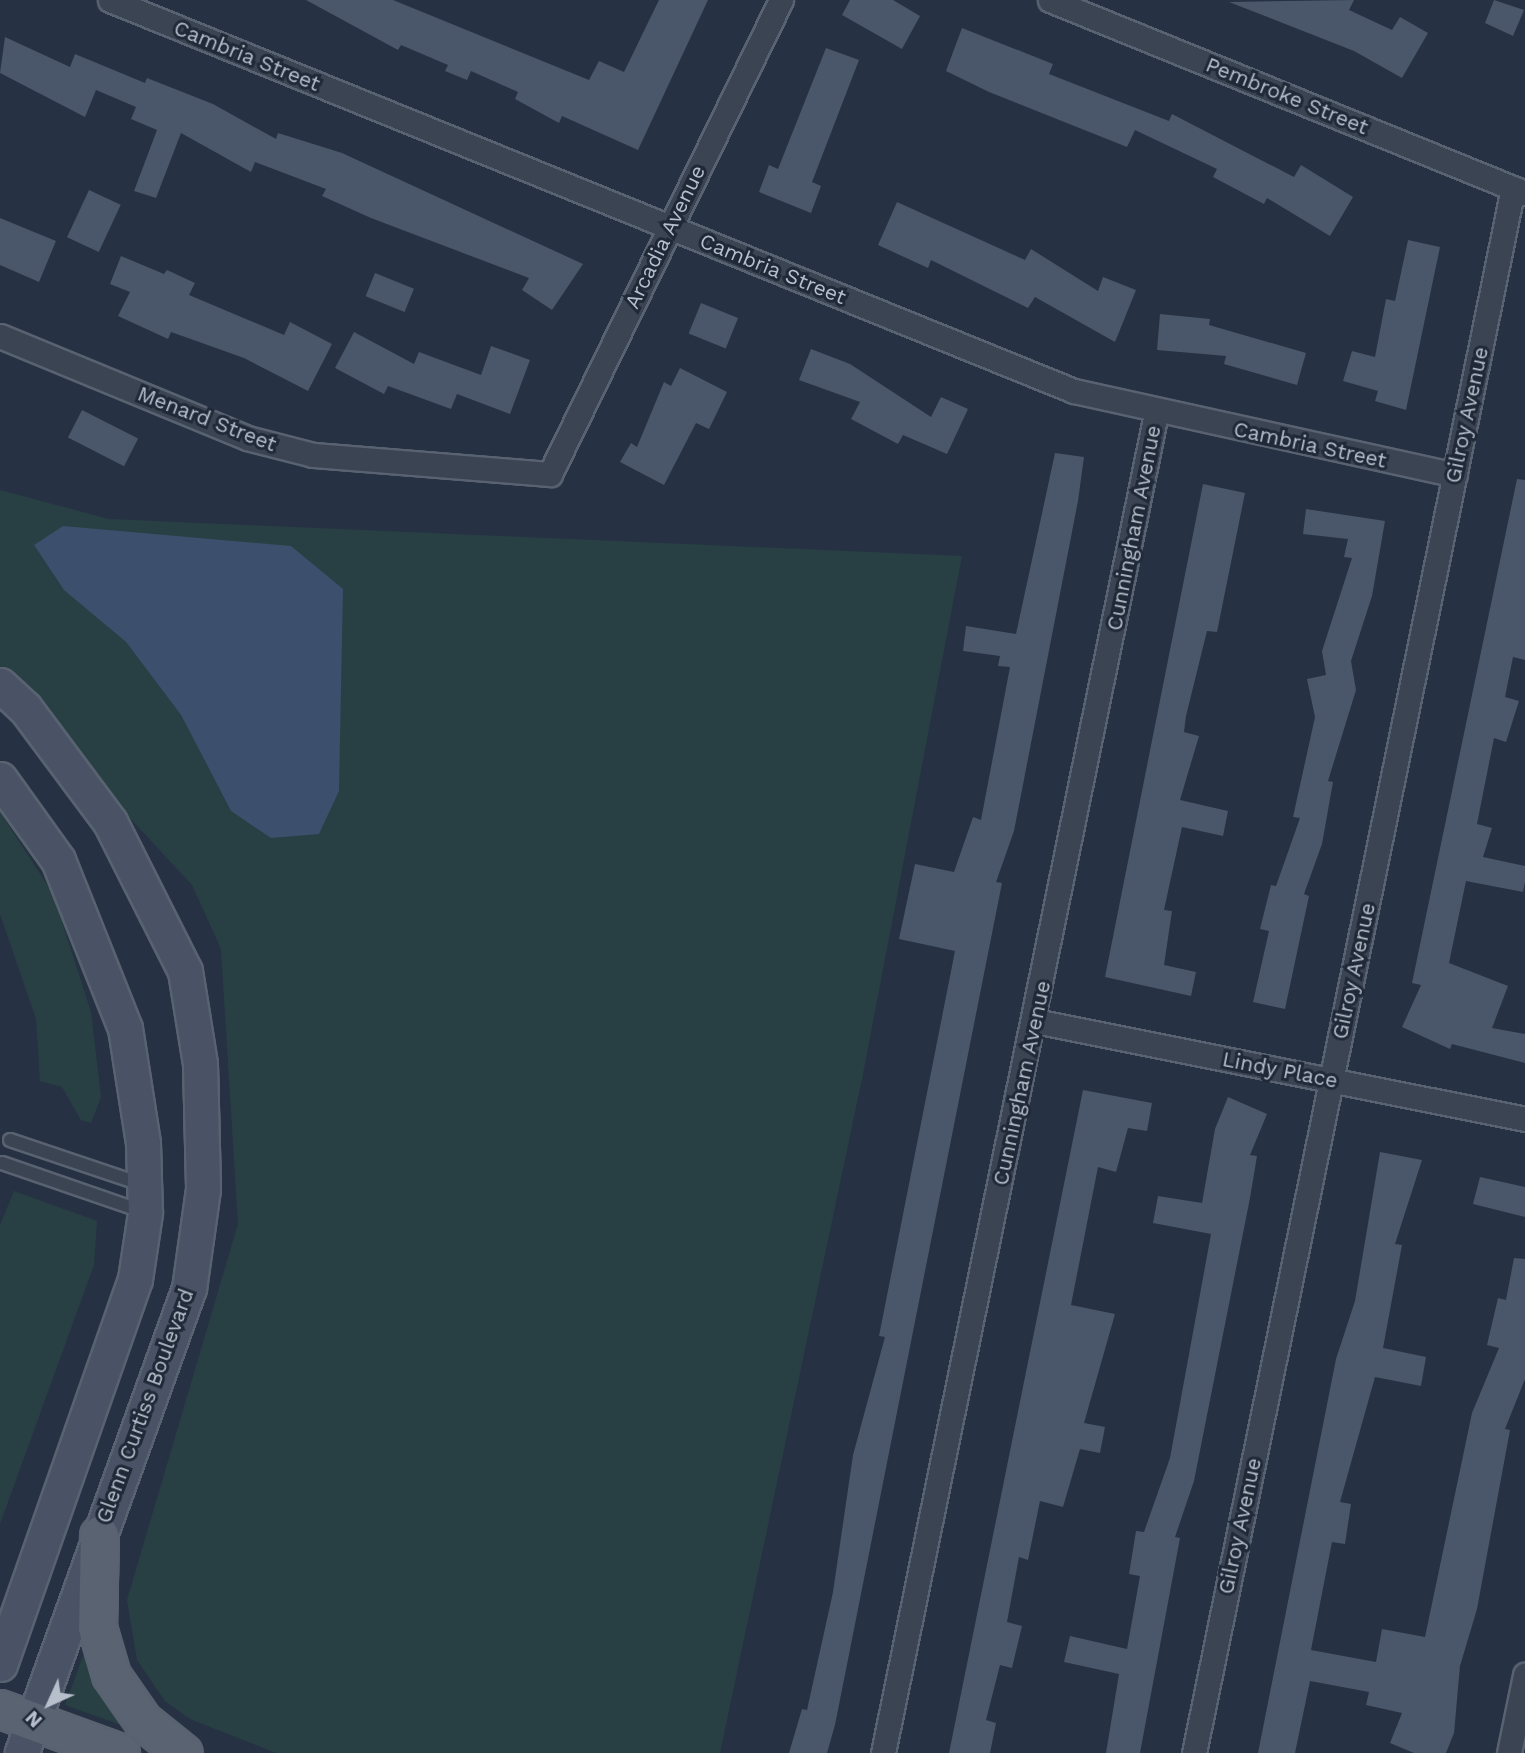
<!DOCTYPE html>
<html>
<head>
<meta charset="utf-8">
<style>
  body { margin:0 }
  #map { position:relative; width:1525px; height:1753px; overflow:hidden; background:#263243; font-family:"Work Sans",sans-serif }
  div>[style] { position:absolute }
  .green>* { inset:0; background:#284044 }
  .water>* { inset:0; background:#3c4f6c }
  .building>* { inset:0; background:#4a5669; transform-origin:0 0 }
  .roads { filter:drop-shadow(2px 0 #596270) drop-shadow(-2px 0 #596270) drop-shadow(0 2px #596270) drop-shadow(0 -2px #596270) }
  .lane>* { height:12px; margin:-6px; padding:0 6px; transform-origin:6px; border-radius:6px; background:#3b4452 }
  .street>* { height:23px; margin:-11.5px; padding:0 11.5px; transform-origin:11.5px; border-radius:11.5px; background:#3b4452 }
  .secondary>* { height:33px; margin:-16.5px; padding:0 16.5px; transform-origin:16.5px; border-radius:16.5px; background:#495365 }
  .primary>* { height:37px; margin:-18.5px; padding:0 18.5px; transform-origin:18.5px; border-radius:18.5px; background:#596372 }
  span { translate:-50% -50%; white-space:nowrap; text-align:center; line-height:1.15; -webkit-text-stroke:6px #1f2938; paint-order:stroke }
  .street-label { font-size:21px; color:#b8bfcc }
  .north { position:absolute; left:14px; top:1669px; width:70px; height:70px; -webkit-text-stroke:5px #1f2938; paint-order:stroke; rotate:225deg; font-size:19px; font-weight:700; line-height:28px; text-align:center; color:#b8bfcc }
  .north::after { content:''; display:block; margin:auto; width:24px; height:32px; background:#b8bfcc; clip-path:polygon(50% 0,100% 100%,50% 72%,0 100%) }
</style>
</head>
<body>
<div id="map">
  <div class="green">
    <div style="clip-path:polygon(evenodd,0 490px,109px 519px,962px 556px,863px 1074px,720px 1753px,276px 1753px,190px 1719px,165px 1701px,137px 1660px,127px 1600px,238px 1224px,221px 949px,192px 885px,0 678px,0 490px,291px 546px,231px 811px,181px 715px,126px 642px,64px 589px,291px 546px)"></div>
    <div style="clip-path:polygon(0 812px,53px 894px,91px 1012px,101px 1097px,91px 1123px,81px 1120px,62px 1087px,40px 1081px,36px 1019px,0 914px)"></div>
    <div style="clip-path:polygon(14px 1191px,97px 1221px,94px 1265px,0 1524px,0 1225px)"></div>
    <div style="clip-path:polygon(90px 1637px,138px 1731px,65px 1705px)"></div>
  </div>
  <div class="water">
    <div style="clip-path:polygon(63px 526px,291px 546px,343px 589px,339px 791px,319px 834px,271px 838px,231px 811px,181px 715px,126px 642px,64px 590px,34px 545px)"></div>
  </div>
  <div class="building">
    <div style="clip-path:polygon(306px 0,393px 0,589px 80px,599px 61px,624px 72px,659px 0,708px 0,638px 150px,562px 116px,559px 123px,515px 99px,518px 92px,471px 71px,467px 80px,445px 71px,448px 65px,401px 45px,398px 50px)"></div>
    <div style="clip-path:polygon(850px 0,893px 0,920px 16px,902px 49px,842px 15px)"></div>
    <div style="clip-path:polygon(1354px 0,1349px 10px,1392px 30px,1400px 17px,1428px 33px,1402px 78px,1354px 51px,1229px 2px)"></div>
    <div style="clip-path:polygon(1494px 0,1524px 10px,1513px 36px,1485px 23px)"></div>
    <div style="clip-path:polygon(962px 28px,1053px 64px,1049px 74px,1169px 121px,1172px 114px,1294px 177px,1301px 165px,1353px 197px,1330px 236px,1267px 198px,1264px 204px,1213px 177px,1217px 169px,1135px 130px,1127px 147px,989px 92px,946px 71px)"></div>
    <div style="clip-path:polygon(5px 37px,70px 67px,75px 54px,145px 83px,147px 78px,213px 104px,276px 139px,278px 133px,342px 153px,583px 264px,552px 310px,522px 290px,529px 278px,371px 218px,322px 196px,326px 189px,255px 162px,251px 172px,181px 133px,156px 198px,134px 191px,157px 130px,131px 119px,136px 107px,96px 90px,85px 117px,0 73px)"></div>
    <div style="clip-path:polygon(826px 48px,859px 60px,812px 182px,821px 186px,811px 213px,759px 192px,769px 165px,778px 169px)"></div>
    <div style="left:89px;top:190px;width:35px;height:52px;rotate:25deg"></div>
    <div style="clip-path:polygon(897px 202px,1025px 260px,1031px 249px,1098px 291px,1103px 277px,1136px 290px,1115px 342px,1035px 297px,1028px 308px,931px 260px,928px 268px,878px 245px)"></div>
    <div style="clip-path:polygon(0 218px,56px 241px,39px 282px,0 265px)"></div>
    <div style="clip-path:polygon(1408px 240px,1440px 247px,1406px 410px,1375px 401px,1378px 391px,1343px 381px,1352px 351px,1375px 357px,1386px 299px,1395px 301px)"></div>
    <div style="clip-path:polygon(121px 256px,164px 274px,167px 270px,195px 283px,189px 295px,284px 335px,290px 322px,332px 344px,308px 391px,244px 358px,171px 332px,168px 339px,118px 316px,130px 292px,110px 284px)"></div>
    <div style="left:375px;top:273px;width:42px;height:25px;rotate:22deg"></div>
    <div style="left:701px;top:303px;width:40px;height:33px;rotate:22deg"></div>
    <div style="clip-path:polygon(1160px 314px,1210px 319px,1209px 325px,1306px 353px,1297px 385px,1224px 364px,1226px 356px,1157px 350px)"></div>
    <div style="clip-path:polygon(354px 332px,414px 364px,419px 352px,481px 375px,491px 346px,530px 360px,510px 414px,457px 394px,451px 409px,388px 386px,384px 394px,335px 368px)"></div>
    <div style="clip-path:polygon(811px 349px,850px 364px,931px 417px,941px 397px,968px 409px,947px 454px,903px 435px,898px 444px,851px 419px,860px 402px,799px 380px)"></div>
    <div style="clip-path:polygon(680px 368px,727px 392px,709px 429px,696px 423px,664px 485px,620px 462px,631px 443px,637px 447px,664px 382px,671px 386px)"></div>
    <div style="left:82px;top:410px;width:63px;height:31px;rotate:27deg"></div>
    <div style="clip-path:polygon(1055px 453px,1084px 457px,1078px 501px,1014px 831px,996px 882px,1002px 883px,835px 1725px,827px 1753px,789px 1753px,802px 1709px,807px 1710px,833px 1592px,853px 1455px,885px 1337px,879px 1336px,955px 951px,899px 939px,915px 864px,954px 872px,973px 817px,981px 820px,1010px 667px,998px 666px,1000px 656px,963px 651px,966px 626px,1016px 634px)"></div>
    <div style="clip-path:polygon(1517px 479px,1525px 480px,1525px 660px,1513px 657px,1505px 697px,1519px 701px,1506px 742px,1494px 738px,1477px 824px,1492px 828px,1483px 857px,1525px 866px,1525px 882px,1523px 892px,1466px 881px,1449px 963px,1508px 986px,1492px 1028px,1525px 1034px,1525px 1063px,1452px 1044px,1450px 1049px,1402px 1027px,1421px 985px,1412px 983px)"></div>
    <div style="clip-path:polygon(1203px 484px,1245px 493px,1217px 632px,1207px 631px,1186px 716px,1184px 732px,1199px 736px,1180px 800px,1228px 811px,1223px 836px,1182px 827px,1164px 910px,1172px 911px,1164px 965px,1196px 972px,1191px 996px,1105px 977px)"></div>
    <div style="clip-path:polygon(1306px 509px,1385px 521px,1372px 596px,1351px 661px,1356px 690px,1328px 781px,1333px 782px,1322px 844px,1304px 894px,1309px 896px,1285px 1009px,1253px 1002px,1269px 931px,1260px 929px,1271px 885px,1276px 886px,1300px 818px,1293px 817px,1315px 717px,1307px 679px,1326px 675px,1322px 651px,1352px 558px,1344px 557px,1348px 539px,1303px 534px)"></div>
    <div style="clip-path:polygon(1083px 1090px,1152px 1103px,1147px 1131px,1128px 1128px,1116px 1172px,1098px 1167px,1071px 1305px,1115px 1314px,1084px 1423px,1105px 1427px,1100px 1453px,1080px 1449px,1063px 1507px,1040px 1501px,1028px 1560px,1019px 1557px,1007px 1622px,1022px 1626px,1012px 1668px,1000px 1665px,986px 1720px,996px 1723px,990px 1753px,949px 1753px)"></div>
    <div style="clip-path:polygon(1228px 1097px,1267px 1114px,1250px 1155px,1257px 1156px,1250px 1198px,1194px 1481px,1175px 1537px,1180px 1538px,1140px 1753px,1106px 1753px,1119px 1674px,1064px 1662px,1070px 1636px,1127px 1649px,1140px 1576px,1129px 1574px,1136px 1531px,1144px 1532px,1170px 1458px,1211px 1234px,1153px 1223px,1158px 1196px,1202px 1203px,1215px 1129px)"></div>
    <div style="clip-path:polygon(1380px 1152px,1422px 1160px,1395px 1244px,1402px 1245px,1383px 1348px,1426px 1357px,1421px 1386px,1375px 1377px,1340px 1502px,1351px 1504px,1345px 1544px,1332px 1542px,1311px 1650px,1376px 1662px,1382px 1629px,1425px 1637px,1472px 1413px,1499px 1348px,1487px 1345px,1498px 1298px,1506px 1300px,1514px 1258px,1525px 1259px,1525px 1379px,1505px 1429px,1510px 1430px,1477px 1609px,1460px 1666px,1454px 1733px,1446px 1753px,1414px 1753px,1390px 1743px,1402px 1713px,1366px 1705px,1369px 1692px,1310px 1681px,1295px 1753px,1258px 1753px,1336px 1359px,1355px 1301px)"></div>
    <div style="clip-path:polygon(1480px 1177px,1525px 1187px,1525px 1217px,1473px 1204px)"></div>
  </div>
  <div class="roads">
    <div class="lane">
      <div style="left:10px;top:1140px;width:138px;rotate:18.6deg"></div>
      <div style="left:2px;top:1163px;width:150px;rotate:19deg"></div>
    </div>
    <div class="street">
      <div style="left:110px;top:0;width:1040px;rotate:22.08deg"></div>
      <div style="left:1074px;top:391px;width:390px;rotate:12.4deg"></div>
      <div style="left:1050px;top:0;width:513px;rotate:22.11deg"></div>
      <div style="left:0;top:336px;width:267px;rotate:22.4deg"></div>
      <div style="left:247px;top:438px;width:68px;rotate:14.4deg"></div>
      <div style="left:313px;top:455px;width:238px;rotate:4.6deg"></div>
      <div style="left:550px;top:474px;width:527px;rotate:-64.02deg"></div>
      <div style="left:1035px;top:1021px;width:500px;rotate:11.3deg"></div>
      <div style="left:883px;top:1753px;width:1368px;rotate:-78.48deg"></div>
      <div style="left:1194px;top:1753px;width:1597px;rotate:-78.48deg"></div>
      <div style="left:1509px;top:1753px;width:80px;rotate:-78.4deg"></div>
    </div>
    <div class="secondary">
      <div style="left:0;top:685px;width:34px;rotate:43deg"></div>
      <div style="left:25px;top:708px;width:142px;rotate:53.3deg"></div>
      <div style="left:110px;top:822px;width:167px;rotate:63.3deg"></div>
      <div style="left:185px;top:971px;width:94px;rotate:80.8deg"></div>
      <div style="left:200px;top:1064px;width:125px;rotate:88.6deg"></div>
      <div style="left:203px;top:1189px;width:100px;rotate:98deg"></div>
      <div style="left:189px;top:1288px;width:494px;rotate:109.8deg"></div>
      <div style="left:0;top:779px;width:100px;rotate:54.4deg"></div>
      <div style="left:58px;top:860px;width:181px;rotate:68.3deg"></div>
      <div style="left:125px;top:1028px;width:116px;rotate:81.1deg"></div>
      <div style="left:143px;top:1143px;width:70px;rotate:88.4deg"></div>
      <div style="left:145px;top:1213px;width:67px;rotate:98.6deg"></div>
      <div style="left:135px;top:1279px;width:408px;rotate:109.3deg"></div>
    </div>
    <div class="primary">
      <div style="left:99px;top:1535px;width:92px;rotate:91.2deg"></div>
      <div style="left:97px;top:1627px;width:50px;rotate:73.7deg"></div>
      <div style="left:111px;top:1675px;width:56px;rotate:55.2deg"></div>
      <div style="left:143px;top:1721px;width:51px;rotate:38.7deg"></div>
      <div style="left:0;top:1709px;width:128px;rotate:20.1deg"></div>
    </div>
  </div>
  <div class="street-label">
    <span style="left:247px;top:56px;rotate:22deg">Cambria Street</span>
    <span style="left:1287px;top:96px;rotate:22deg">Pembroke Street</span>
    <span style="left:665px;top:237px;rotate:-64deg">Arcadia Avenue</span>
    <span style="left:773px;top:269px;rotate:22deg">Cambria Street</span>
    <span style="left:1467px;top:415px;rotate:-78deg">Gilroy Avenue</span>
    <span style="left:207px;top:419px;rotate:21deg">Menard Street</span>
    <span style="left:1310px;top:445px;rotate:12deg">Cambria Street</span>
    <span style="left:1134px;top:528px;rotate:-79deg">Cunningham Avenue</span>
    <span style="left:1354px;top:971px;rotate:-78deg">Gilroy Avenue</span>
    <span style="left:1280px;top:1070px;rotate:11deg">Lindy Place</span>
    <span style="left:1022px;top:1083px;rotate:-78deg">Cunningham Avenue</span>
    <span style="left:145px;top:1406px;rotate:-70deg">Glenn Curtiss Boulevard</span>
    <span style="left:1240px;top:1526px;rotate:-78deg">Gilroy Avenue</span>
  </div>
  <div class="north">N</div>
</div>
</body>
</html>
